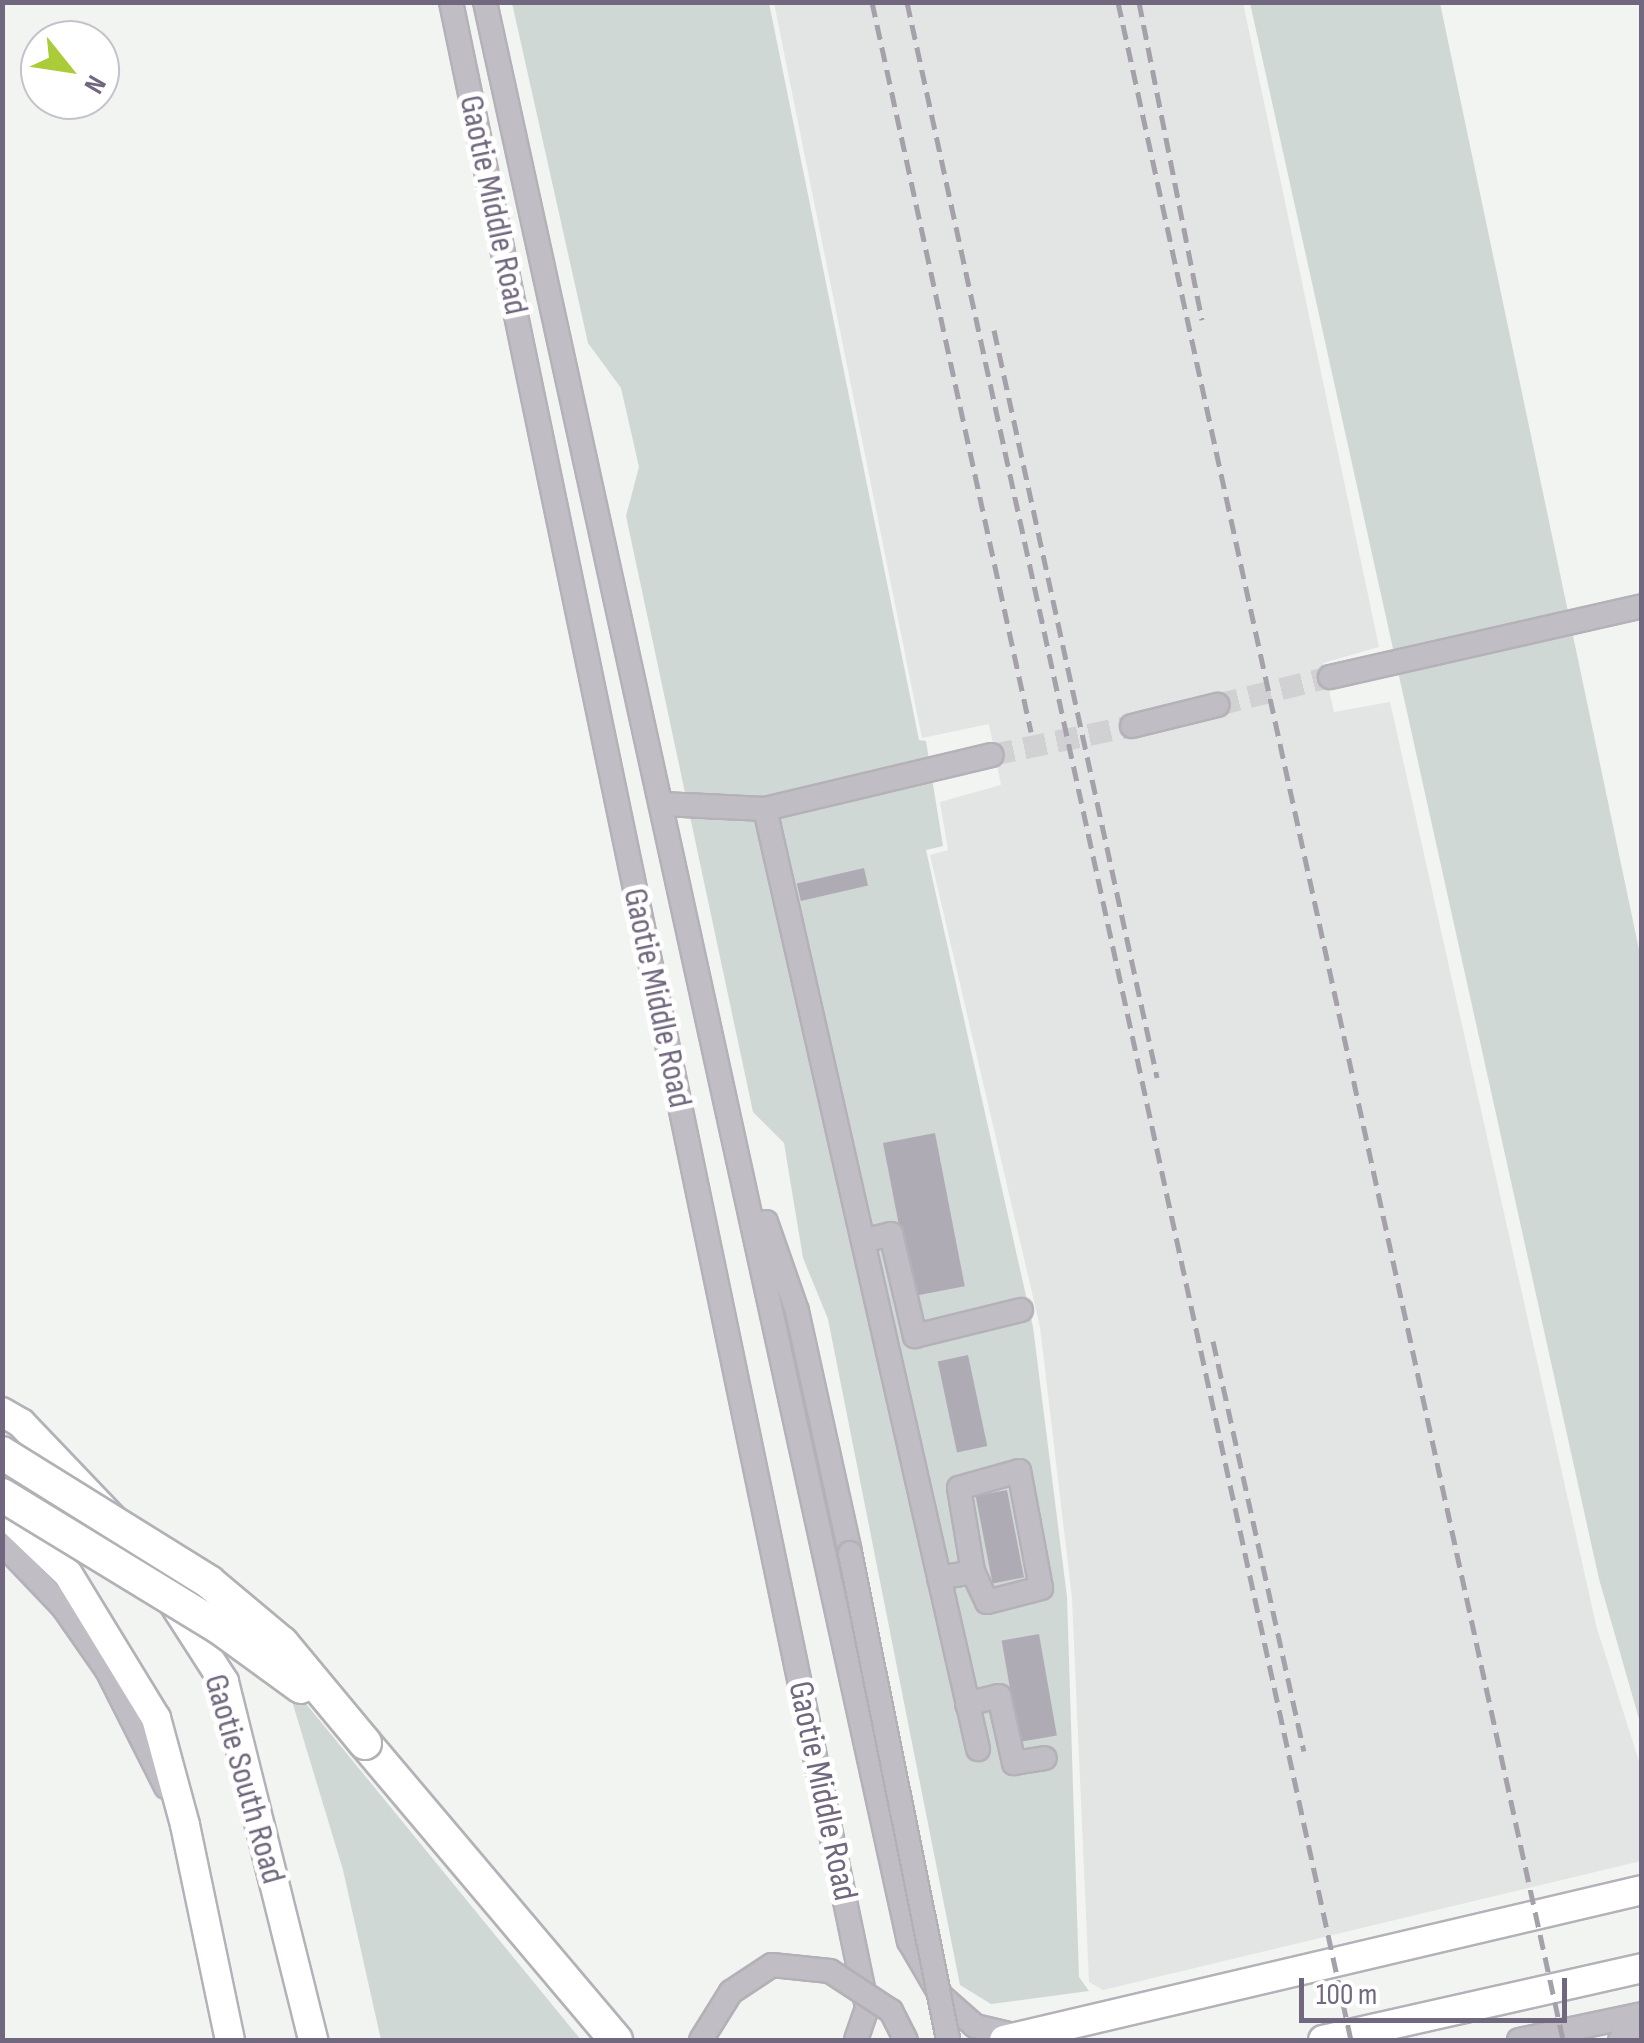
<!DOCTYPE html>
<html>
<head>
<meta charset="utf-8">
<style>
  body { margin:0 }
  #map { position:relative; width:1644px; height:2043px; overflow:hidden; background:#f1f4f1; font-family:"Sofia Sans Condensed",sans-serif }
  div>[style] { position:absolute }
  .built>* { inset:0; background:#e3e4e4 }
  .green>* { inset:0; background:#d0d8d5 }
  .building>* { inset:0; background:#afabb5; transform-origin:0 0 }
  .minor-tunnel>* { height:22px; margin-top:-11px; transform-origin:0; background:repeating-linear-gradient(90deg,#d1d1d4 0 22px,transparent 0 33px) }
  .roads { filter:drop-shadow(2px 0 #b4b1b8) drop-shadow(-2px 0 #b4b1b8) drop-shadow(0 2px #b4b1b8) drop-shadow(0 -2px #b4b1b8) }
  .minor>* { height:22px; margin:-11px; padding:0 11px; transform-origin:11px; border-radius:11px; background:#c0bec4 }
  .major>* { height:28px; margin:-14px; padding:0 14px; transform-origin:14px; border-radius:14px; background:#fff }
  .highway>* { height:32px; margin:-16px; padding:0 16px; transform-origin:16px; border-radius:16px; background:#fff }
  .rail>* { height:5px; margin-top:-2.5px; transform-origin:0; background:repeating-linear-gradient(90deg,#a5a1aa 0 15px,transparent 0 23px) }
  .bridges { filter:drop-shadow(2px 0 #b3b1b6) drop-shadow(-2px 0 #b3b1b6) drop-shadow(0 2px #b3b1b6) drop-shadow(0 -2px #b3b1b6) }
  .minor-bridge>* { height:22px; margin:-11px; padding:0 11px; transform-origin:11px; border-radius:11px; background:#c0bec4 }
  .highway-bridge>* { height:32px; margin:-16px; padding:0 16px; transform-origin:16px; border-radius:16px; background:#fff }
  span { translate:-50% -50%; white-space:nowrap; text-align:center; line-height:1.15; -webkit-text-stroke:10px #fff; paint-order:stroke }
  .street-label { font-size:35px; color:#71677e }
  .frame { position:absolute; inset:0; border:5px solid #71677e; pointer-events:none }
  .north { position:absolute; left:20px; top:20px; width:100px; height:100px; box-sizing:border-box; background:#fff; border:2px solid #c6c2cb; border-radius:50%; rotate:120deg; font-size:28px; font-weight:700; line-height:40px; text-align:center; color:#71677e }
  .north::after { content:''; display:block; margin:auto; width:35px; height:45px; background:#abcb39; clip-path:polygon(50% 0,100% 100%,50% 72%,0 100%) }
  .scale { position:absolute; left:1299px; top:1978px; width:268px; height:45px; box-sizing:border-box; border:5px solid #71677e; border-top:0; padding-left:12px; font-size:30px; line-height:35px; white-space:nowrap; color:#71677e; -webkit-text-stroke:8px #fff; paint-order:stroke }
</style>
</head>
<body>
<div id="map">
  <div class="built">
    <div style="clip-path:polygon(774px 3px,1243px 3px,1379px 647px,1323px 663px,1334px 712px,1390px 702px,1596px 1625px,1641px 1768px,1641px 1861px,1103px 1990px,1089px 1982px,1072px 1598px,1040px 1327px,930px 855px,948px 850px,940px 802px,1001px 785px,989px 724px,922px 738px)"></div>
  </div>
  <div class="green">
    <div style="clip-path:polygon(512px 3px,769px 3px,919px 740px,926px 741px,943px 846px,926px 850px,1033px 1327px,1067px 1597px,1079px 1977px,1089px 1991px,991px 2004px,960px 1985px,828px 1319px,803px 1258px,784px 1143px,753px 1112px,626px 516px,639px 467px,621px 388px,588px 343px)"></div>
    <div style="clip-path:polygon(1250px 3px,1440px 3px,1641px 959px,1641px 1726px,1599px 1579px)"></div>
    <div style="clip-path:polygon(285px 1678px,581px 2040px,381px 2040px,343px 1870px)"></div>
  </div>
  <div class="building">
    <div style="left:864px;top:868px;width:18px;height:69px;rotate:77deg"></div>
    <div style="left:935px;top:1133px;width:156px;height:53px;rotate:79deg"></div>
    <div style="left:968px;top:1355px;width:93px;height:31px;rotate:78deg"></div>
    <div style="left:1007px;top:1490px;width:89px;height:32px;rotate:79deg"></div>
    <div style="left:1039px;top:1634px;width:103px;height:38px;rotate:80deg"></div>
  </div>
  <div class="minor-tunnel">
    <div style="left:1217px;top:705px;width:116px;rotate:-13.9deg"></div>
    <div style="left:992px;top:755px;width:143px;rotate:-11.7deg"></div>
  </div>
  <div class="roads">
    <div class="minor">
      <div style="left:451px;top:2px;width:2049px;rotate:78.28deg"></div>
      <div style="left:867px;top:2008px;width:34px;rotate:109deg"></div>
      <div style="left:485px;top:2px;width:1985px;rotate:77.67deg"></div>
      <div style="left:909px;top:1941px;width:64px;rotate:59.8deg"></div>
      <div style="left:941px;top:1996px;width:45px;rotate:41.4deg"></div>
      <div style="left:975px;top:2026px;width:48px;rotate:13.2deg"></div>
      <div style="left:1330px;top:677px;width:320px;rotate:-12.8deg"></div>
      <div style="left:1132px;top:726px;width:88px;rotate:-13.9deg"></div>
      <div style="left:663px;top:804px;width:102px;rotate:2.8deg"></div>
      <div style="left:765px;top:809px;width:233px;rotate:-13.4deg"></div>
      <div style="left:765px;top:809px;width:964px;rotate:77.23deg"></div>
      <div style="left:766px;top:1222px;width:94px;rotate:70.8deg"></div>
      <div style="left:797px;top:1311px;width:248px;rotate:77.6deg"></div>
      <div style="left:863px;top:1241px;width:29px;rotate:-14deg"></div>
      <div style="left:891px;top:1234px;width:105px;rotate:76.8deg"></div>
      <div style="left:915px;top:1336px;width:109px;rotate:-13.8deg"></div>
      <div style="left:2px;top:1543px;width:88px;rotate:46.4deg"></div>
      <div style="left:63px;top:1607px;width:77px;rotate:55.1deg"></div>
      <div style="left:107px;top:1670px;width:131px;rotate:63.2deg"></div>
      <div style="left:939px;top:1578px;width:35px;rotate:-10deg"></div>
      <div style="left:973px;top:1572px;width:33px;rotate:65deg"></div>
      <div style="left:987px;top:1602px;width:56px;rotate:-14.5deg"></div>
      <div style="left:1041px;top:1588px;width:119px;rotate:-100.6deg"></div>
      <div style="left:1019px;top:1471px;width:62px;rotate:164.2deg"></div>
      <div style="left:959px;top:1488px;width:85px;rotate:80.5deg"></div>
      <div style="left:967px;top:1704px;width:33px;rotate:-14deg"></div>
      <div style="left:999px;top:1696px;width:69px;rotate:77.4deg"></div>
      <div style="left:1014px;top:1763px;width:31px;rotate:-9deg"></div>
      <div style="left:1519px;top:2040px;width:126px;rotate:-11.9deg"></div>
      <div style="left:1620px;top:2040px;width:23px;rotate:-13deg"></div>
    </div>
    <div class="major">
      <div style="left:2px;top:1412px;width:22px;rotate:30deg"></div>
      <div style="left:21px;top:1423px;width:161px;rotate:46.3deg"></div>
      <div style="left:132px;top:1539px;width:170px;rotate:57.2deg"></div>
      <div style="left:224px;top:1682px;width:369px;rotate:76deg"></div>
      <div style="left:2px;top:1511px;width:91px;rotate:43.7deg"></div>
      <div style="left:68px;top:1574px;width:169px;rotate:58.6deg"></div>
      <div style="left:156px;top:1718px;width:111px;rotate:74.8deg"></div>
      <div style="left:185px;top:1825px;width:220px;rotate:78.2deg"></div>
      <div style="left:1004px;top:2040px;width:655px;rotate:-13.23deg"></div>
      <div style="left:1323px;top:2040px;width:327px;rotate:-12.7deg"></div>
    </div>
    <div class="highway">
      <div style="left:365px;top:1743px;width:389px;rotate:49.8deg"></div>
    </div>
  </div>
  <div class="rail">
    <div style="left:872px;top:2px;width:747px;rotate:77.71deg"></div>
    <div style="left:907px;top:2px;width:2086px;rotate:77.71deg"></div>
    <div style="left:1118px;top:2px;width:2086px;rotate:77.68deg"></div>
    <div style="left:1139px;top:2px;width:324px;rotate:78.8deg"></div>
    <div style="left:994px;top:330px;width:765px;rotate:77.69deg"></div>
    <div style="left:1213px;top:1341px;width:420px;rotate:77.5deg"></div>
  </div>
  <div class="bridges">
    <div class="minor-bridge">
      <div style="left:850px;top:1553px;width:497px;rotate:78.6deg"></div>
      <div style="left:701px;top:2040px;width:57px;rotate:-58deg"></div>
      <div style="left:731px;top:1992px;width:49px;rotate:-33.4deg"></div>
      <div style="left:772px;top:1965px;width:58px;rotate:5.9deg"></div>
      <div style="left:830px;top:1971px;width:73px;rotate:33.3deg"></div>
      <div style="left:891px;top:2011px;width:33px;rotate:63deg"></div>
    </div>
    <div class="highway-bridge">
      <div style="left:2px;top:1453px;width:244px;rotate:31.9deg"></div>
      <div style="left:209px;top:1582px;width:95px;rotate:39.9deg"></div>
      <div style="left:282px;top:1643px;width:130px;rotate:50.3deg"></div>
      <div style="left:2px;top:1495px;width:255px;rotate:31.4deg"></div>
      <div style="left:220px;top:1628px;width:100px;rotate:36.1deg"></div>
    </div>
  </div>
  <div class="street-label">
    <span style="left:493px;top:205px;rotate:78deg">Gaotie Middle Road</span>
    <span style="left:657px;top:998px;rotate:78deg">Gaotie Middle Road</span>
    <span style="left:244px;top:1779px;rotate:74deg">Gaotie South Road</span>
    <span style="left:822px;top:1791px;rotate:78deg">Gaotie Middle Road</span>
  </div>
  <div class="frame"></div>
  <div class="north">N</div>
  <div class="scale">100 m</div>
</div>
</body>
</html>
